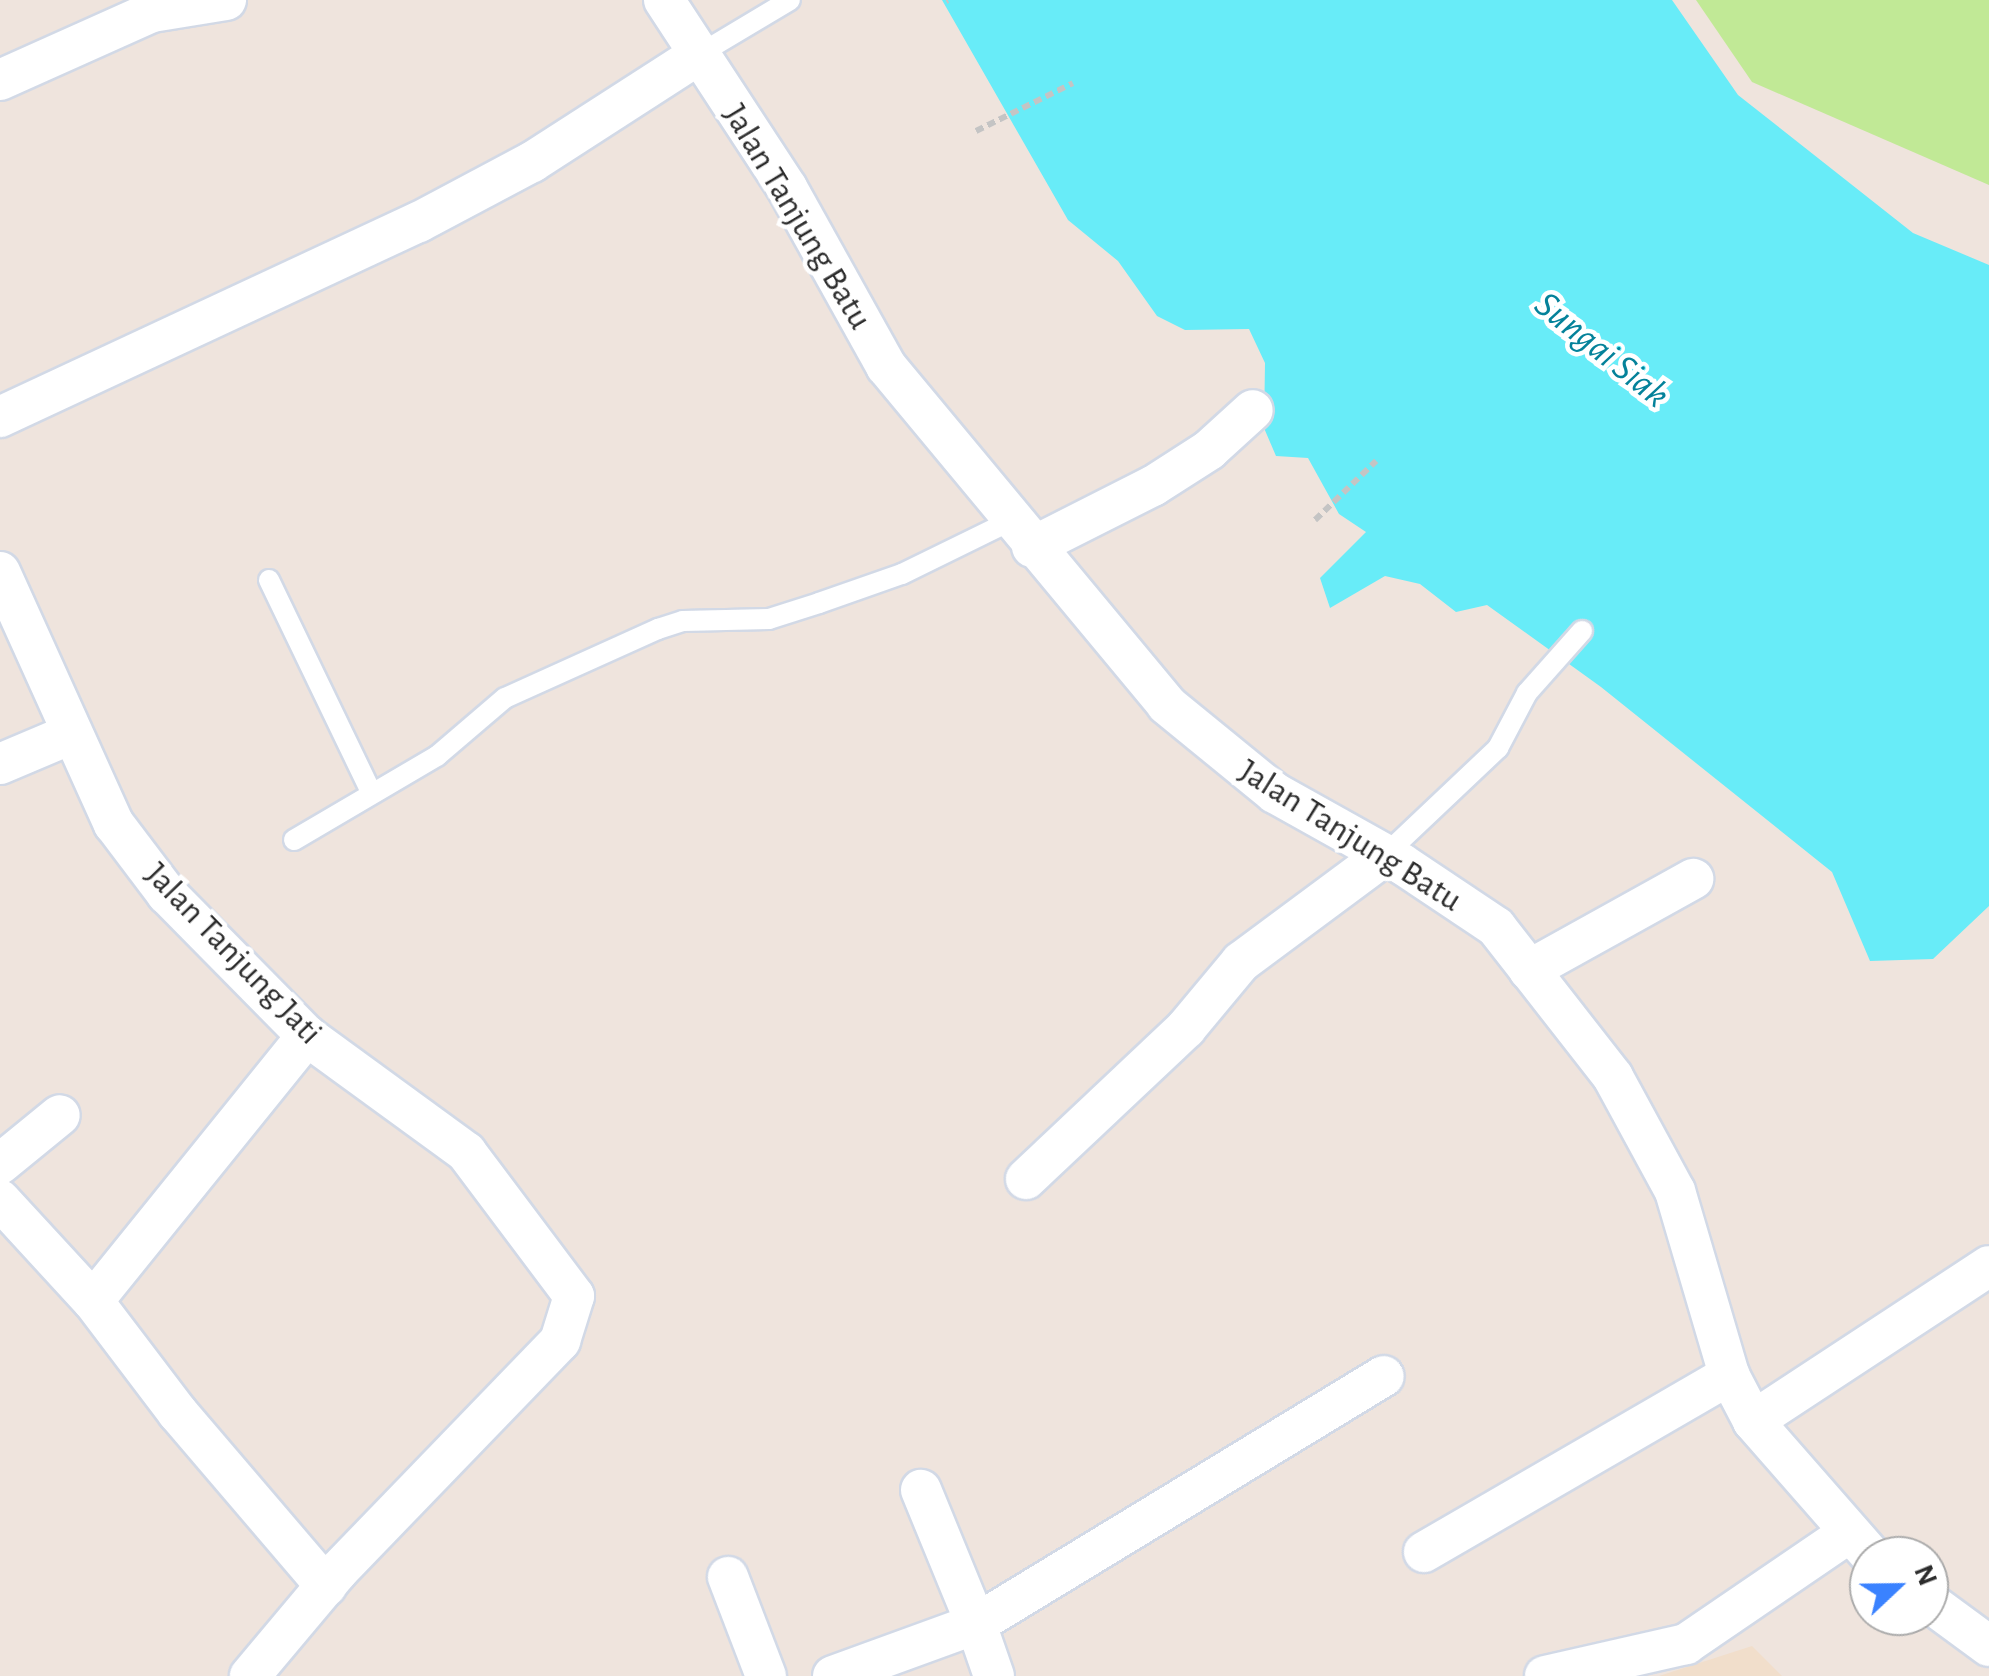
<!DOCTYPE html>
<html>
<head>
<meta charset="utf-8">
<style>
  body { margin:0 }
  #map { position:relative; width:1989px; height:1676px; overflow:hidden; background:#efe4dd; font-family:"Alegreya Sans",sans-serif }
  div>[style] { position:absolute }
  .education>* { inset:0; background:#f1decb }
  .green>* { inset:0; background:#c1e996 }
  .water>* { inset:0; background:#68ecf8 }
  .path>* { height:6px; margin-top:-3px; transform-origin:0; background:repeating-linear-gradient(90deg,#c4c4c4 0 8px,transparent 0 13px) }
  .roads { filter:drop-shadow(2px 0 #d2d9e6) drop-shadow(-2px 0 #d2d9e6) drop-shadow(0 2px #d2d9e6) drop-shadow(0 -2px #d2d9e6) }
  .service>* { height:20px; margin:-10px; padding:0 10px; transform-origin:10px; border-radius:10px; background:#fff }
  .minor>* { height:40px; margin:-20px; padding:0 20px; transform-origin:20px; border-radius:20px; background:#fff }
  span { translate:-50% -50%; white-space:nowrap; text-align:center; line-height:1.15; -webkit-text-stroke:9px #fff; paint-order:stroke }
  .street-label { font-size:35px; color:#2c2c2c }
  .water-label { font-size:38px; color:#04829a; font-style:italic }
  .north { position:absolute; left:1849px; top:1536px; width:100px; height:100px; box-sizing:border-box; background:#fff; border:2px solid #ababab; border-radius:50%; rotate:68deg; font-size:28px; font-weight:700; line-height:40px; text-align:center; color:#2c2c2c }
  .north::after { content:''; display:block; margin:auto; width:35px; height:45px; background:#3a82ff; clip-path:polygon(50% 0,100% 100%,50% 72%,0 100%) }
</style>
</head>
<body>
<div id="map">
  <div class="education">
    <div style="clip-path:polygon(1752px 1646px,1782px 1676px,1659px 1676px)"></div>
  </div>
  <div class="green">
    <div style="clip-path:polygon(1696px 0,1989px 0,1989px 185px,1752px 82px)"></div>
  </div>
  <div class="water">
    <div style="clip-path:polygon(942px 0,1672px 0,1738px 95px,1913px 233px,1989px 265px,1989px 906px,1933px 959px,1870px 961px,1832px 872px,1601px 687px,1487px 605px,1456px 612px,1420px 584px,1385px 576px,1330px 608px,1320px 578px,1366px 532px,1339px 514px,1308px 458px,1276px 456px,1264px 428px,1265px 363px,1249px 329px,1185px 330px,1157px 316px,1118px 261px,1068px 220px)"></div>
  </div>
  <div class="path">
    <div style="left:946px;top:1px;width:2px;rotate:-27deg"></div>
    <div style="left:976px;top:131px;width:108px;rotate:-26.3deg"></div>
    <div style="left:1315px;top:520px;width:85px;rotate:-44deg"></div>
  </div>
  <div class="roads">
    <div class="service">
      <div style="left:698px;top:55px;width:107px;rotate:-30.9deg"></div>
      <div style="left:269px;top:580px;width:233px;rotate:64.3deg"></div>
      <div style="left:294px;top:840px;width:166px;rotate:-30.4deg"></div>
      <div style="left:437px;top:756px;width:89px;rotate:-40.5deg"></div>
      <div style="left:505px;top:698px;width:168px;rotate:-24.3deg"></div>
      <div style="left:658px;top:629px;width:26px;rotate:-18deg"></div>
      <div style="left:683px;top:621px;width:86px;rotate:-1.3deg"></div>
      <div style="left:769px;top:619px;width:52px;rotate:-17.7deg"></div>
      <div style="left:819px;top:603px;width:88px;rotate:-19.3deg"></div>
      <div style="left:902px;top:574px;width:123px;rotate:-26.1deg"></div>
      <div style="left:1385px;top:855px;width:156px;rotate:-43.4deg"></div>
      <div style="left:1498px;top:748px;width:62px;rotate:-62.2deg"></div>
      <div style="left:1527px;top:693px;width:83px;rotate:-48.4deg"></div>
    </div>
    <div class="minor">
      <div style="left:664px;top:0;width:225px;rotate:56.8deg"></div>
      <div style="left:787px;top:188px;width:204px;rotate:60.9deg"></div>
      <div style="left:886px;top:366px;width:440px;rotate:50.3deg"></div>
      <div style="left:1167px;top:705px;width:139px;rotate:39.2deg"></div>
      <div style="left:1275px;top:793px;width:145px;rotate:29.2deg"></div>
      <div style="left:1402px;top:864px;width:113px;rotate:33.8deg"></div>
      <div style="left:1496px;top:927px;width:190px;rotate:52deg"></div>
      <div style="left:1613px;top:1077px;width:130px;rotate:61.5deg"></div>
      <div style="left:1675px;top:1191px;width:192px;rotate:73.6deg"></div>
      <div style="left:1729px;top:1375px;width:52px;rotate:62.4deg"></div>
      <div style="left:1753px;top:1421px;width:179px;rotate:48.8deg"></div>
      <div style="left:0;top:80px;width:167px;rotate:-24.1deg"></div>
      <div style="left:152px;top:12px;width:75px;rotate:-9.2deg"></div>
      <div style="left:0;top:417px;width:462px;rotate:-25deg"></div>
      <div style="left:419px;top:222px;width:128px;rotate:-28deg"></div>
      <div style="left:532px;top:162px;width:197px;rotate:-32.8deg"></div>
      <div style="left:1032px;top:547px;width:136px;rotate:-26.8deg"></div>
      <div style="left:1153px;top:486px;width:67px;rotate:-32.7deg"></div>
      <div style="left:1209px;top:450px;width:59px;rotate:-42.3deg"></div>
      <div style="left:0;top:572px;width:277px;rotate:65.7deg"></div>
      <div style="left:114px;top:824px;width:88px;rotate:52.9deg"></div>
      <div style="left:167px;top:894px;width:199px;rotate:45.4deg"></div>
      <div style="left:307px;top:1036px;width:197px;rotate:36.1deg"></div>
      <div style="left:466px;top:1152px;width:180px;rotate:53.1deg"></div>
      <div style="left:574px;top:1296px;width:47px;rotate:107.3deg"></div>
      <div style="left:560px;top:1341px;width:320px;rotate:134deg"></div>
      <div style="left:338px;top:1571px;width:137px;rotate:130deg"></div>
      <div style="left:0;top:764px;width:77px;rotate:-22.9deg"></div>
      <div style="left:1529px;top:970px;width:188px;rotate:-29deg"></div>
      <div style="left:0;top:1164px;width:77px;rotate:-39.2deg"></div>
      <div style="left:1026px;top:1179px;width:220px;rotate:-43.3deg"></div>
      <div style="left:1186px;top:1028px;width:86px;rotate:-50.2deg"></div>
      <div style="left:1241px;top:962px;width:179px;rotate:-36.6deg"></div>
      <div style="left:0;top:1200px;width:137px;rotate:47.4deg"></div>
      <div style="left:93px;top:1301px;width:141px;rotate:52.8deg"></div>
      <div style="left:178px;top:1413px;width:228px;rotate:49.5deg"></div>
      <div style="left:93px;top:1301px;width:341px;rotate:-51.1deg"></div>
      <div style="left:1753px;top:1421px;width:282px;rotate:-33.3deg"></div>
      <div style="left:1424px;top:1552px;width:353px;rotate:-30.1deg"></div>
      <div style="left:728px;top:1577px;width:106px;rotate:69deg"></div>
      <div style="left:1929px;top:1602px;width:74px;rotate:36.3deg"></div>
      <div style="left:833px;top:1676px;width:152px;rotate:-20deg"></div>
      <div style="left:976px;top:1624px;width:145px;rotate:-112.3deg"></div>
      <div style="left:994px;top:1676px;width:55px;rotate:-109.1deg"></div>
      <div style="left:976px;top:1624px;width:477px;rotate:-31.3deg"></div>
      <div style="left:1545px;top:1676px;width:145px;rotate:-12.8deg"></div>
      <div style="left:1686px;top:1644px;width:197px;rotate:-34.3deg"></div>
    </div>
  </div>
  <div class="street-label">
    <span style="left:797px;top:217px;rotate:59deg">Jalan Tanjung Batu</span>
    <span style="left:1350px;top:836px;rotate:32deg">Jalan Tanjung Batu</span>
    <span style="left:233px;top:954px;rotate:46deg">Jalan Tanjung Jati</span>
  </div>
  <div class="water-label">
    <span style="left:1601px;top:351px;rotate:39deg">Sungai Siak</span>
  </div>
  <div class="north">N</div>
</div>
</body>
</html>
